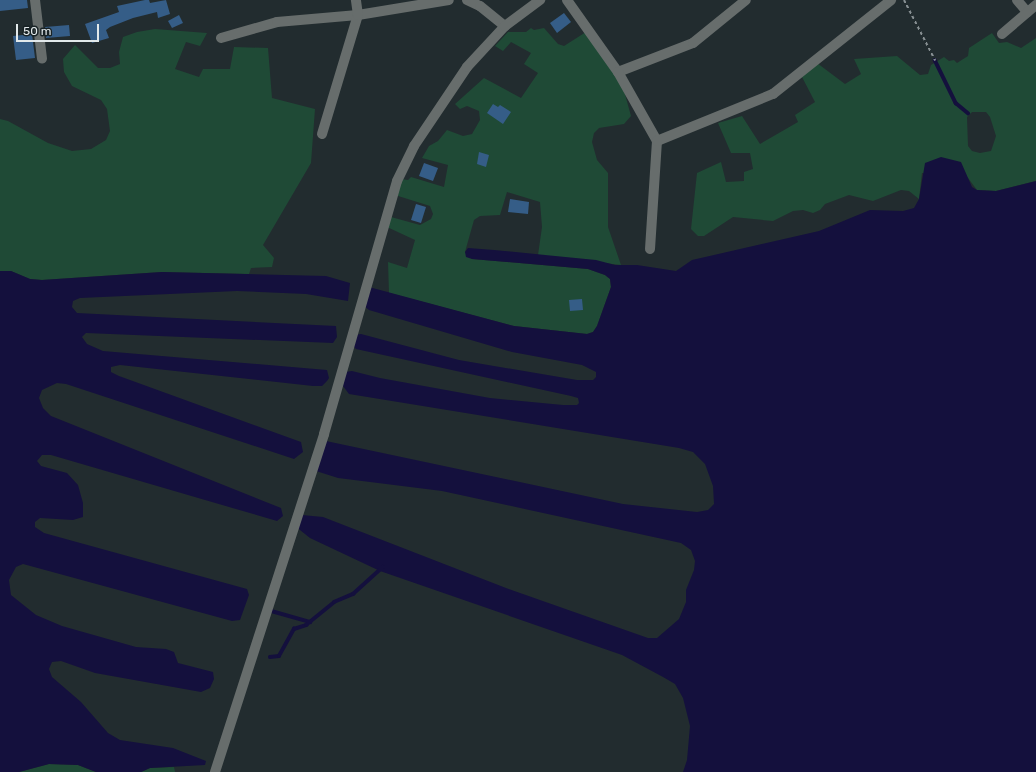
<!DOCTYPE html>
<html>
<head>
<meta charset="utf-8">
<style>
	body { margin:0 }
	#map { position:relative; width:1036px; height:772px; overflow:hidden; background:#222c2f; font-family:Rubik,sans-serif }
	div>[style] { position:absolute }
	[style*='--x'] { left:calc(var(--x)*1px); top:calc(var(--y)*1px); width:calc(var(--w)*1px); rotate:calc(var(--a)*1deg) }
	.green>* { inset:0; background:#1f4a36 }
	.water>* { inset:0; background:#14103d }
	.stream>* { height:3.5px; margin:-1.75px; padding:0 1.75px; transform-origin:1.75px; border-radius:1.75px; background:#14103d }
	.building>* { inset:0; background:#355d87 }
	.path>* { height:2px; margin-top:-1px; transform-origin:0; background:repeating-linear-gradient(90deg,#889093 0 3px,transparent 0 6px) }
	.minor>* { height:10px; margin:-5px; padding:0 5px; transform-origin:5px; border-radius:5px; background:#676d6c }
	span { translate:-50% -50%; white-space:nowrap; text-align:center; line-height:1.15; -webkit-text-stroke:3px #182225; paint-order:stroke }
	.scale { position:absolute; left:16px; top:24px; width:83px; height:18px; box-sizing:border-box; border:2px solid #e2e9eb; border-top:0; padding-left:5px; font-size:12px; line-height:14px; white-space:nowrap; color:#e2e9eb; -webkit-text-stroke:3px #182225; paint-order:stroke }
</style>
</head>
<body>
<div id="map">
	<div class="green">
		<i style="clip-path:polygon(531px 28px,534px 30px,544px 28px,558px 44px,564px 46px,586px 32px,620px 76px,631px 116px,624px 124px,599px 128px,594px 133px,592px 142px,597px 160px,608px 173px,608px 227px,621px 265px,538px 255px,542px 227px,540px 202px,507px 192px,500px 215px,480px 216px,474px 220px,465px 252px,472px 259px,588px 269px,605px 275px,610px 279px,611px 287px,597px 326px,593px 332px,587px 334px,514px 326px,389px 293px,388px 262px,407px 268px,415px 240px,387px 227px,391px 217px,420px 225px,431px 219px,433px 214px,430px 206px,395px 195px,401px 179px,408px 180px,411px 177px,444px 187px,448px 165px,422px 158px,429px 146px,438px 141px,447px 130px,463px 136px,472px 134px,480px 120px,479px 111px,467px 106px,460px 109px,455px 104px,484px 78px,521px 98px,538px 73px,524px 64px,531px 53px,511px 42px,503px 51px,495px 46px,508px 32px,526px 32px)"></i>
		<i style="clip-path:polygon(155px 29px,207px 33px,200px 46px,186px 42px,175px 69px,199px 77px,203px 69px,230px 69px,234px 47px,268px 48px,272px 98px,315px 109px,311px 163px,263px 245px,274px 258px,272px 267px,251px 268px,249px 274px,162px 272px,42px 280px,30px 279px,11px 271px,0 271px,0 119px,8px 121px,48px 143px,72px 151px,91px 149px,106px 140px,110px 131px,107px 109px,101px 100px,72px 86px,64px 72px,63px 59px,75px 45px,98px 68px,110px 68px,120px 64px,119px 52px,123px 37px,137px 32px)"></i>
		<i style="clip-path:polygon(evenodd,992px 33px,999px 43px,1007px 42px,1021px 48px,1036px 38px,1036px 181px,996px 191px,977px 190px,968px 178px,922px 173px,919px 199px,909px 191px,901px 190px,873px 201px,849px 195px,825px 204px,820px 210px,813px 213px,803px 210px,793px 211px,773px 221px,733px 217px,704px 236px,698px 236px,691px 229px,697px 173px,721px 162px,726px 182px,744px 181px,744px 172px,753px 169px,750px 153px,731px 153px,718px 123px,742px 116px,760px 144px,798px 122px,795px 115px,815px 102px,802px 77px,817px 63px,845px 84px,861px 74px,854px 59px,897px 56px,920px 75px,928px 74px,931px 65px,944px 57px,949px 61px,954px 60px,957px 63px,968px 56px,969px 48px,992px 33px,972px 112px,986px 112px,990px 117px,996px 136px,991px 151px,980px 153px,972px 151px,968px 146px,967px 117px,972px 112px)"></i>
		<i style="clip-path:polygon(49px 764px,78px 765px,96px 772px,19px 772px)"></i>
		<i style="clip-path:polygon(174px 767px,175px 772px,141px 772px,150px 768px)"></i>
	</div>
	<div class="water">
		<i style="clip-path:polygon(941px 157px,961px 162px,972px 187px,977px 190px,996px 191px,1036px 181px,1036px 772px,683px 772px,687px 760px,690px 726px,683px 698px,675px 684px,663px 677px,622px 655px,380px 571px,310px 538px,295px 526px,302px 515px,323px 517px,506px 588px,648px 638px,657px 638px,679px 619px,686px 602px,686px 590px,694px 570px,695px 561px,691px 550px,681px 543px,442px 491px,338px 478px,316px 471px,326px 441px,623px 504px,697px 512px,708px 510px,714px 504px,713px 486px,705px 464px,693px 452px,679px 448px,349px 394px,343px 386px,345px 372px,352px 371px,380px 378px,490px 398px,563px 405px,577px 405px,579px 403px,578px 398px,571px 396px,356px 349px,352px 345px,355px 335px,361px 334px,459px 360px,577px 380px,593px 380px,596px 377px,596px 372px,582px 365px,512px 352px,369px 310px,364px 306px,369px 287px,514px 326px,587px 334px,593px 332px,597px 326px,611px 287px,610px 279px,605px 275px,588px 269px,472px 259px,466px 257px,465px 252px,468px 248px,494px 250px,596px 260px,615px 265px,637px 265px,676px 271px,692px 260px,819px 231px,870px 210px,903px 211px,914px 208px,919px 199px,925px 163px)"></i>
		<i style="clip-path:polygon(0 271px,11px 271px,30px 279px,42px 280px,162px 272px,326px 276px,350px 283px,348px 301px,306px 294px,237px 291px,80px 298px,73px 301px,72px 307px,77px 313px,336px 326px,337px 337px,333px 343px,86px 333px,82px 337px,87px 344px,103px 351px,327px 370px,329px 378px,327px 381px,322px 386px,313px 386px,120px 365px,111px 367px,111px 372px,119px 376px,301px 442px,303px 452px,294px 459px,66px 384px,57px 383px,42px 390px,39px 398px,43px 408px,51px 416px,281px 508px,283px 516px,277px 521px,51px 455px,42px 455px,37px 461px,41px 466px,67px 473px,78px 485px,83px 503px,83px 517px,73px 520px,40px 518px,35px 522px,35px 527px,44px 533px,247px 589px,249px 595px,240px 620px,232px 621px,23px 564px,16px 567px,9px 580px,11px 595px,36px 615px,62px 626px,136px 647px,166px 649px,174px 652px,178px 663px,213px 672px,214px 679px,210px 688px,201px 692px,95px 673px,61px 661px,52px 662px,49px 669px,52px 677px,81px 702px,108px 733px,120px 740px,173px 748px,206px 761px,205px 765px,150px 768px,141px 772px,96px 772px,78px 765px,49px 764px,19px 772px,0 772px)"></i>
	</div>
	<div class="stream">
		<i style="--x:935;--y:60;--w:48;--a:64"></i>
		<i style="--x:956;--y:103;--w:16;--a:40"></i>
		<i style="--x:268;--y:610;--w:44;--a:15.9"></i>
		<i style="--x:270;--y:657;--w:9;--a:-6"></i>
		<i style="--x:279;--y:656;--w:31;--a:-61"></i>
		<i style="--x:294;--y:629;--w:13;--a:-18"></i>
		<i style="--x:306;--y:625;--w:36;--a:-39"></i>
		<i style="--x:334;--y:602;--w:21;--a:-23"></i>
		<i style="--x:353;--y:594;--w:40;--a:-42"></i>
	</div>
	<div class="building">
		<i style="clip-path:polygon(0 0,27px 0,28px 8px,0 11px)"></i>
		<i style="clip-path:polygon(145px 0,149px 0,150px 3px,166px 0,170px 14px,158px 18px,157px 12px,133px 18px,110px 27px,106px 30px,109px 38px,92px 43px,85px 24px,119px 12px,117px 6px)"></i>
		<i style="clip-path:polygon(564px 13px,571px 22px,557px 33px,550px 23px)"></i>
		<i style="clip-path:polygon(179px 15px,183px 23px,172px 28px,168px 21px)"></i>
		<i style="clip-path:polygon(69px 25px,70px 36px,46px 38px,45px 27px)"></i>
		<i style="clip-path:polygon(32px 34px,35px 58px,16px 60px,13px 36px)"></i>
		<i style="clip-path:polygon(493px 104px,498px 107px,500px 105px,511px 112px,503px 124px,487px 113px)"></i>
		<i style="clip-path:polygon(479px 152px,489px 155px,486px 167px,477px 164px)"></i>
		<i style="clip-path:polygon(424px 163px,438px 168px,433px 181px,419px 176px)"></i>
		<i style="clip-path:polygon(510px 199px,529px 202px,528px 214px,508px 212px)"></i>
		<i style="clip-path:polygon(416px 204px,426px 207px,421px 223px,411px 220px)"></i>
		<i style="clip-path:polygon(582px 299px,583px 310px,570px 311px,569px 300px)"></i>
	</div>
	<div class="path">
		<i style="--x:904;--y:0;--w:68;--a:62.7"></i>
	</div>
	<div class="minor">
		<i style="--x:35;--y:0;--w:59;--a:83.2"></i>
		<i style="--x:467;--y:0;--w:14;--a:25"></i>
		<i style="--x:480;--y:6;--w:32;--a:39"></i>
		<i style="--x:567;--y:0;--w:88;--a:54.7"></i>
		<i style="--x:618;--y:72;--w:80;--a:-21.1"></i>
		<i style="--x:693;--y:43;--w:68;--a:-39.1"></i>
		<i style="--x:1017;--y:0;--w:16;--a:50"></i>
		<i style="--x:1002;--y:34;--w:45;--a:-40.5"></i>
		<i style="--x:221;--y:38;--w:58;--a:-15.9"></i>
		<i style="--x:277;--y:22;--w:81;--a:-4.9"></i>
		<i style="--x:358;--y:15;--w:92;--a:-9.4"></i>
		<i style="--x:618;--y:72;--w:79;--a:60.5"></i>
		<i style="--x:322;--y:134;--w:124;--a:-73.2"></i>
		<i style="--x:358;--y:15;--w:15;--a:-98"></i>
		<i style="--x:650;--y:249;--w:108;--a:-86.3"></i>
		<i style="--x:657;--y:141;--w:125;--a:-22.1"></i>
		<i style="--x:773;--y:94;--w:151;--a:-38.5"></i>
		<i style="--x:215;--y:772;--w:355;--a:-72.1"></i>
		<i style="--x:324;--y:434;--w:263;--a:-73.9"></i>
		<i style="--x:397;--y:181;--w:39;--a:-64"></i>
		<i style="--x:414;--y:146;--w:95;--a:-56.1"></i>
		<i style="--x:467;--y:67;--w:56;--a:-47.2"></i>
		<i style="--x:505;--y:26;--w:44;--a:-36.6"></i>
	</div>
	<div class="scale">50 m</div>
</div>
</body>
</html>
